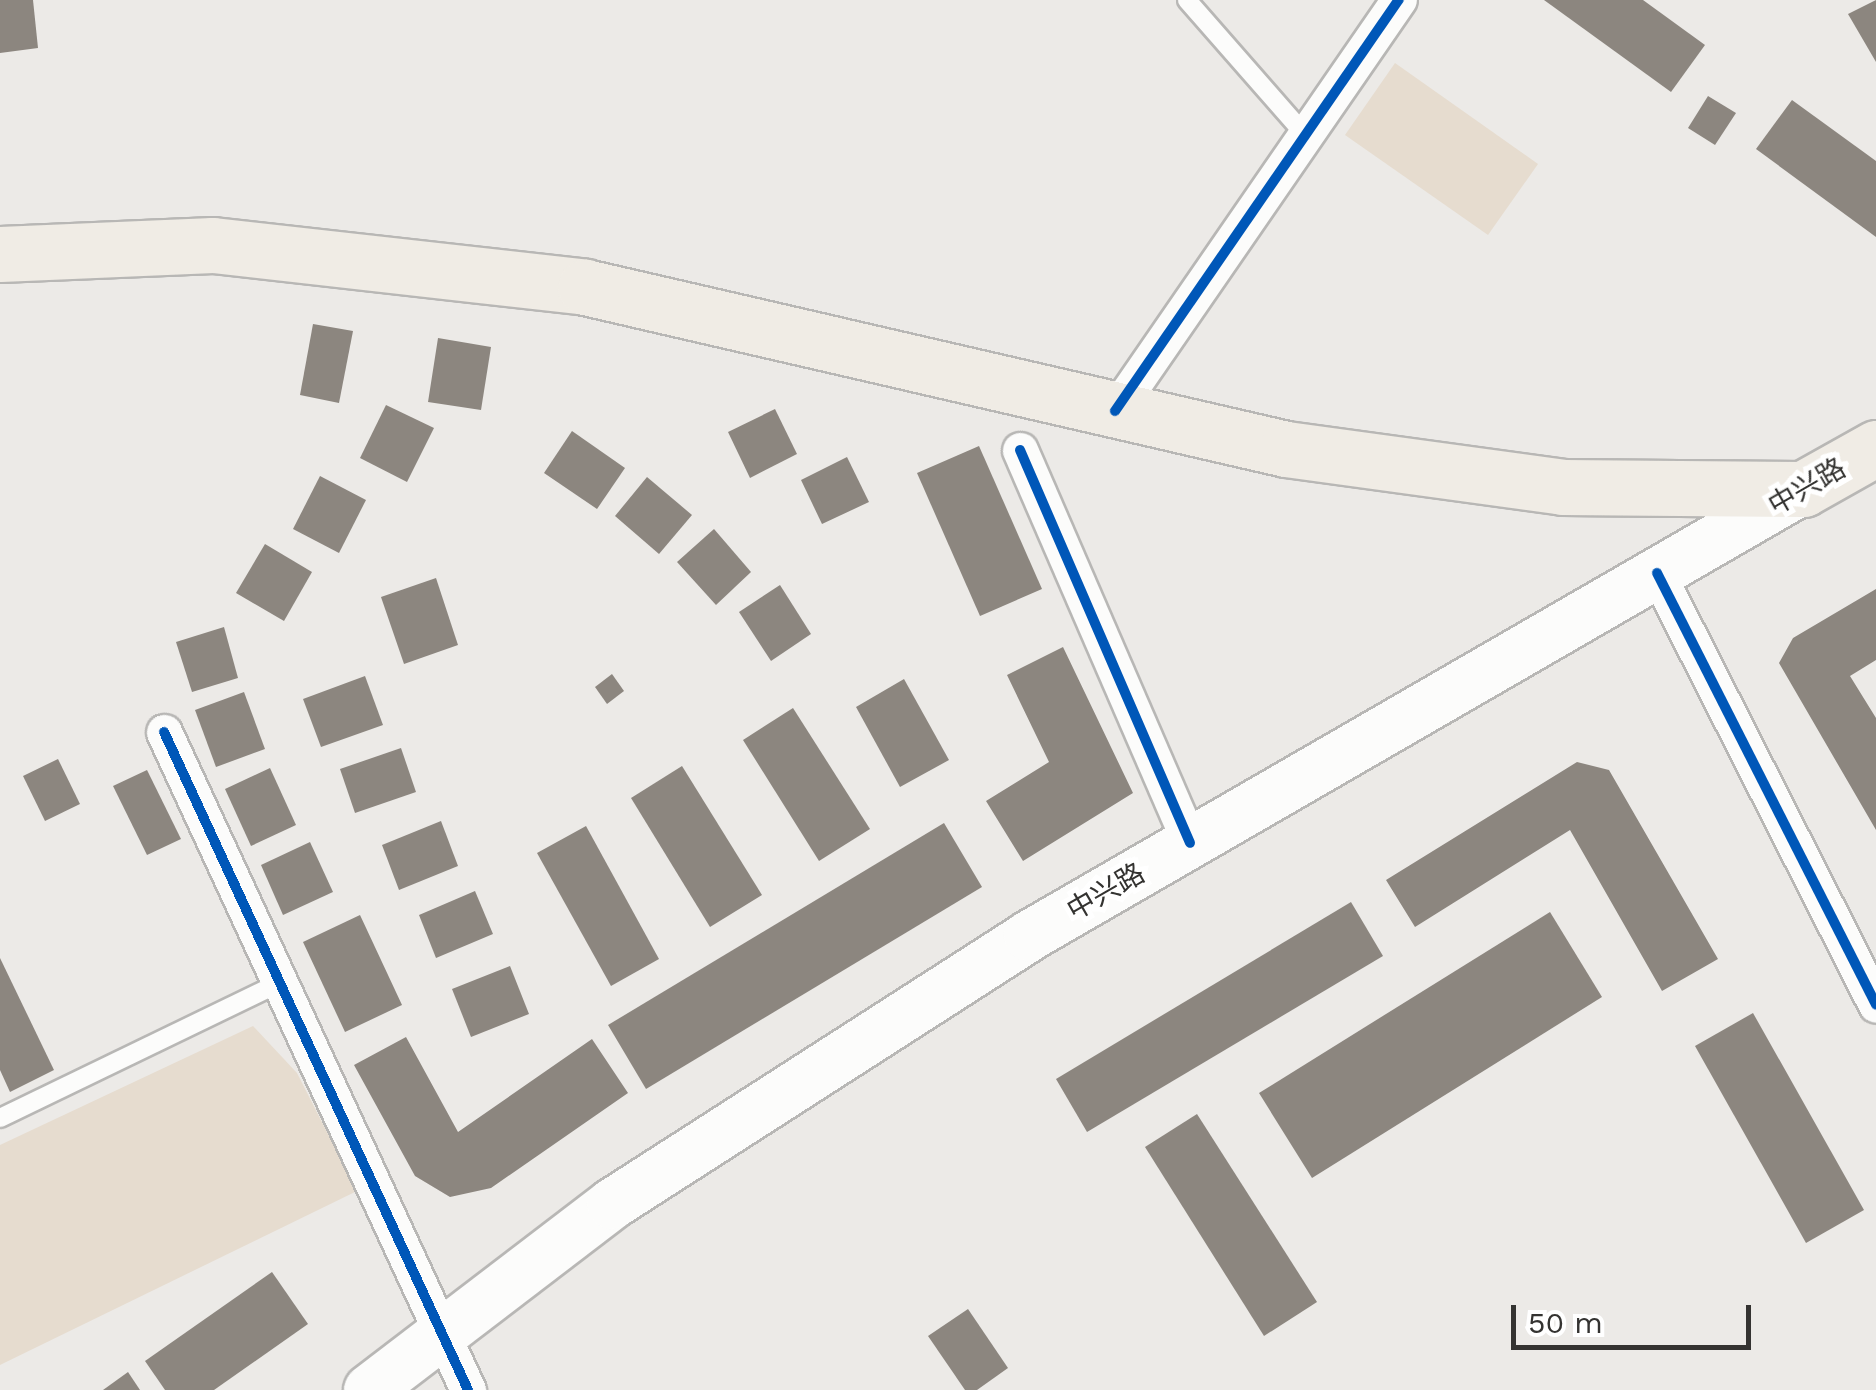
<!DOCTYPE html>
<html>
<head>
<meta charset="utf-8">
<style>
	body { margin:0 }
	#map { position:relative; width:1876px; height:1390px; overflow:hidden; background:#eceae7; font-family:"Work Sans","Noto Sans SC",sans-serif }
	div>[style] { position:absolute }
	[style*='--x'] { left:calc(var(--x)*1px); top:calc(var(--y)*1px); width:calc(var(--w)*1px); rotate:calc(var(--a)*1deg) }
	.green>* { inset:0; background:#e6dccf }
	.building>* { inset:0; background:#8c867f }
	.roads { filter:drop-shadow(2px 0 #b8b7b5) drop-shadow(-2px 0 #b8b7b5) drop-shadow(0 2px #b8b7b5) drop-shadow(0 -2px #b8b7b5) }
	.service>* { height:18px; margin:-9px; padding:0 9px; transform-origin:9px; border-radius:9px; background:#fcfcfb }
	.minor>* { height:35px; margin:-17.5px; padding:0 17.5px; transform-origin:17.5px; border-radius:17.5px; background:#fcfcfb }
	.secondary>* { height:50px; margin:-25px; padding:0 25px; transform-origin:25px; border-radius:25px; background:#fcfcfb }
	.primary>* { height:55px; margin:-27.5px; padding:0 27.5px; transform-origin:27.5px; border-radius:27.5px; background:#f0ece5 }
	.cycleway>* { height:10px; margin:-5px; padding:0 5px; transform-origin:5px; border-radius:5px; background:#0057b8 }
	span { translate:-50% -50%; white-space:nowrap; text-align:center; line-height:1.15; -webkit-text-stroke:10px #fff; paint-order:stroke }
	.street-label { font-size:28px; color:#343331 }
	.scale { position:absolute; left:1511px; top:1305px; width:240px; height:45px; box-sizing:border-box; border:5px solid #343331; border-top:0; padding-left:12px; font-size:30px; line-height:35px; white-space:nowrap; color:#343331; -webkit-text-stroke:8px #fff; paint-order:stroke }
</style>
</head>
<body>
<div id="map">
	<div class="green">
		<i style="clip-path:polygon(1395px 63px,1538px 164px,1488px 235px,1345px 135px)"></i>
		<i style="clip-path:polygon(253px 1026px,297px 1073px,357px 1191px,0 1365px,0 1145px)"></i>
	</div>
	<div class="building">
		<i style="clip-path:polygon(0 0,33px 0,38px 48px,0 53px)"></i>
		<i style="clip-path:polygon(1544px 0,1643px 0,1705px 45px,1671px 92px)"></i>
		<i style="clip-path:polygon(1876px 0,1876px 62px,1848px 14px)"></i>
		<i style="clip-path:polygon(1708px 96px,1736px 113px,1715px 145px,1688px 128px)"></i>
		<i style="clip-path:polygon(1792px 100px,1876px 161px,1876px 237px,1756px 149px)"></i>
		<i style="clip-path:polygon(313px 324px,353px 331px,339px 403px,300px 395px)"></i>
		<i style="clip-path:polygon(438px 338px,491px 347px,481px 410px,428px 402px)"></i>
		<i style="clip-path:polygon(386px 405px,434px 428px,407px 482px,360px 458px)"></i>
		<i style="clip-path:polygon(775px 409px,797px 454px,750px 478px,728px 432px)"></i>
		<i style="clip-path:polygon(572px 431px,625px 468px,597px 509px,544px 473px)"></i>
		<i style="clip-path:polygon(979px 446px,1042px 589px,980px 616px,917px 473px)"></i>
		<i style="clip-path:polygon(847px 457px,869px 502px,822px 524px,801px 480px)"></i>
		<i style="clip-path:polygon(320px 476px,366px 500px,339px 553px,293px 529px)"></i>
		<i style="clip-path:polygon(647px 477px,692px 515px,659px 554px,615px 516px)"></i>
		<i style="clip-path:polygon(714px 529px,751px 572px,716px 605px,677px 562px)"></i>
		<i style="clip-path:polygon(265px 544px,312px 572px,284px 621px,236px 593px)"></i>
		<i style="clip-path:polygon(436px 578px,458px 645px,404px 664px,381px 597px)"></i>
		<i style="clip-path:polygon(780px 585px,811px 634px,771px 661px,739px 612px)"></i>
		<i style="clip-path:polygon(1876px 589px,1876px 660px,1850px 676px,1876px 718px,1876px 830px,1779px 663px,1793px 638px)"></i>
		<i style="clip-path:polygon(224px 627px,238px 678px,192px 692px,176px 642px)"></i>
		<i style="clip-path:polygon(1063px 647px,1133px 793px,1023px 861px,986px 801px,1049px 762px,1007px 675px)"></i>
		<i style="clip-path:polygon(612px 674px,624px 691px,607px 704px,595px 687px)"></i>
		<i style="clip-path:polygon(365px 676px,383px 725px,321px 747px,303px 699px)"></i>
		<i style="clip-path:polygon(904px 679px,949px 760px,900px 787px,856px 707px)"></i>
		<i style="clip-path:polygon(244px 692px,265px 749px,216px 767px,195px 710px)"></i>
		<i style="clip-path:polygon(793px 708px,870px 829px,819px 861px,743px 740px)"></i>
		<i style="clip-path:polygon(401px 748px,416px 792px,355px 813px,340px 769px)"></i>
		<i style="clip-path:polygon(58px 759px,80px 804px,45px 821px,23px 776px)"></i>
		<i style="clip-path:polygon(1577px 762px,1609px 770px,1718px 959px,1662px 991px,1570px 830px,1415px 927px,1386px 880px)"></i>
		<i style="clip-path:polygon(682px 766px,762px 895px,710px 927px,631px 798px)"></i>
		<i style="clip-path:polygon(270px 768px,296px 825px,251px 846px,225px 789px)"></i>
		<i style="clip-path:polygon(147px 770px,181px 839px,147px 855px,113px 786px)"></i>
		<i style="clip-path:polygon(441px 821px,458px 866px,399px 890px,382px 845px)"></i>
		<i style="clip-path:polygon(944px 823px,982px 887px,646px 1089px,608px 1025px)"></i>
		<i style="clip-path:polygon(586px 826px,659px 959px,611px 986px,537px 853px)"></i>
		<i style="clip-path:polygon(310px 842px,333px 892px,283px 915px,261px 865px)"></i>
		<i style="clip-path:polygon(475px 891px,493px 934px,436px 958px,419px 915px)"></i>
		<i style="clip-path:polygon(1351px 902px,1383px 956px,1087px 1132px,1056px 1079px)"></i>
		<i style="clip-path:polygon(1550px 912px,1602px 997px,1312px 1178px,1259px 1093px)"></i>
		<i style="clip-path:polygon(360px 915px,402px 1005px,345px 1032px,303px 942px)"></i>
		<i style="clip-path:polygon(0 958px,54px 1070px,10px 1092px,0 1070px)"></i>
		<i style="clip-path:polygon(510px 966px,529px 1014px,471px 1037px,452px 989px)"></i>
		<i style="clip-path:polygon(1753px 1013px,1864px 1210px,1806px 1243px,1695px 1046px)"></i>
		<i style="clip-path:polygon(406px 1037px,458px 1132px,592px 1039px,628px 1093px,491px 1188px,450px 1197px,415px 1176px,354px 1065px)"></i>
		<i style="clip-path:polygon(1197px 1114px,1317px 1302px,1264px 1336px,1145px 1147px)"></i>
		<i style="clip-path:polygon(272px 1272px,308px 1324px,214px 1390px,165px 1390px,145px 1361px)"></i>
		<i style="clip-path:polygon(968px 1309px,1008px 1368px,977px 1390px,965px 1390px,928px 1336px)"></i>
		<i style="clip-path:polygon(128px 1372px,140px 1390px,103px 1390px)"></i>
	</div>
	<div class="roads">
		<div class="service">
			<i style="--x:1187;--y:0;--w:179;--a:48.8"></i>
			<i style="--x:0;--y:1118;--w:310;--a:-25.8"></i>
		</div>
		<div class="minor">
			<i style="--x:1115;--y:411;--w:500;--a:-55.4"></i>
			<i style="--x:1020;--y:450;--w:428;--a:66.6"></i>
			<i style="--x:1657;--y:573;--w:484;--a:63.1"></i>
			<i style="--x:164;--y:732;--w:725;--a:65.2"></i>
		</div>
		<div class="secondary">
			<i style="--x:369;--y:1390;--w:306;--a:-37.4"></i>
			<i style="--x:612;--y:1204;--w:496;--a:-32.7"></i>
			<i style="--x:1029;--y:936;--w:894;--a:-30.01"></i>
		</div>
		<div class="primary">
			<i style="--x:0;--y:254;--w:213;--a:-2.4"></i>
			<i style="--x:213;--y:245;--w:374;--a:6.4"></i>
			<i style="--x:585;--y:287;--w:719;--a:13.01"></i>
			<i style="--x:1286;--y:449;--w:279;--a:7.8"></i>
			<i style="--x:1562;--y:487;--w:241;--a:0.5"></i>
			<i style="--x:1803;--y:489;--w:84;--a:-29.3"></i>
		</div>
	</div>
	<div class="cycleway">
		<i style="--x:1115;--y:411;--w:500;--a:-55.4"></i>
		<i style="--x:1020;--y:450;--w:428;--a:66.6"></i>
		<i style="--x:1657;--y:573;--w:484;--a:63.1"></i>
		<i style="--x:164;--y:732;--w:725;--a:65.2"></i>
	</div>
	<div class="street-label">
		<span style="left:1807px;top:487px;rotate:-30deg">中兴路</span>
		<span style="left:1106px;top:892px;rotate:-30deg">中兴路</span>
	</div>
	<div class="scale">50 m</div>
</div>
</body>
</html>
